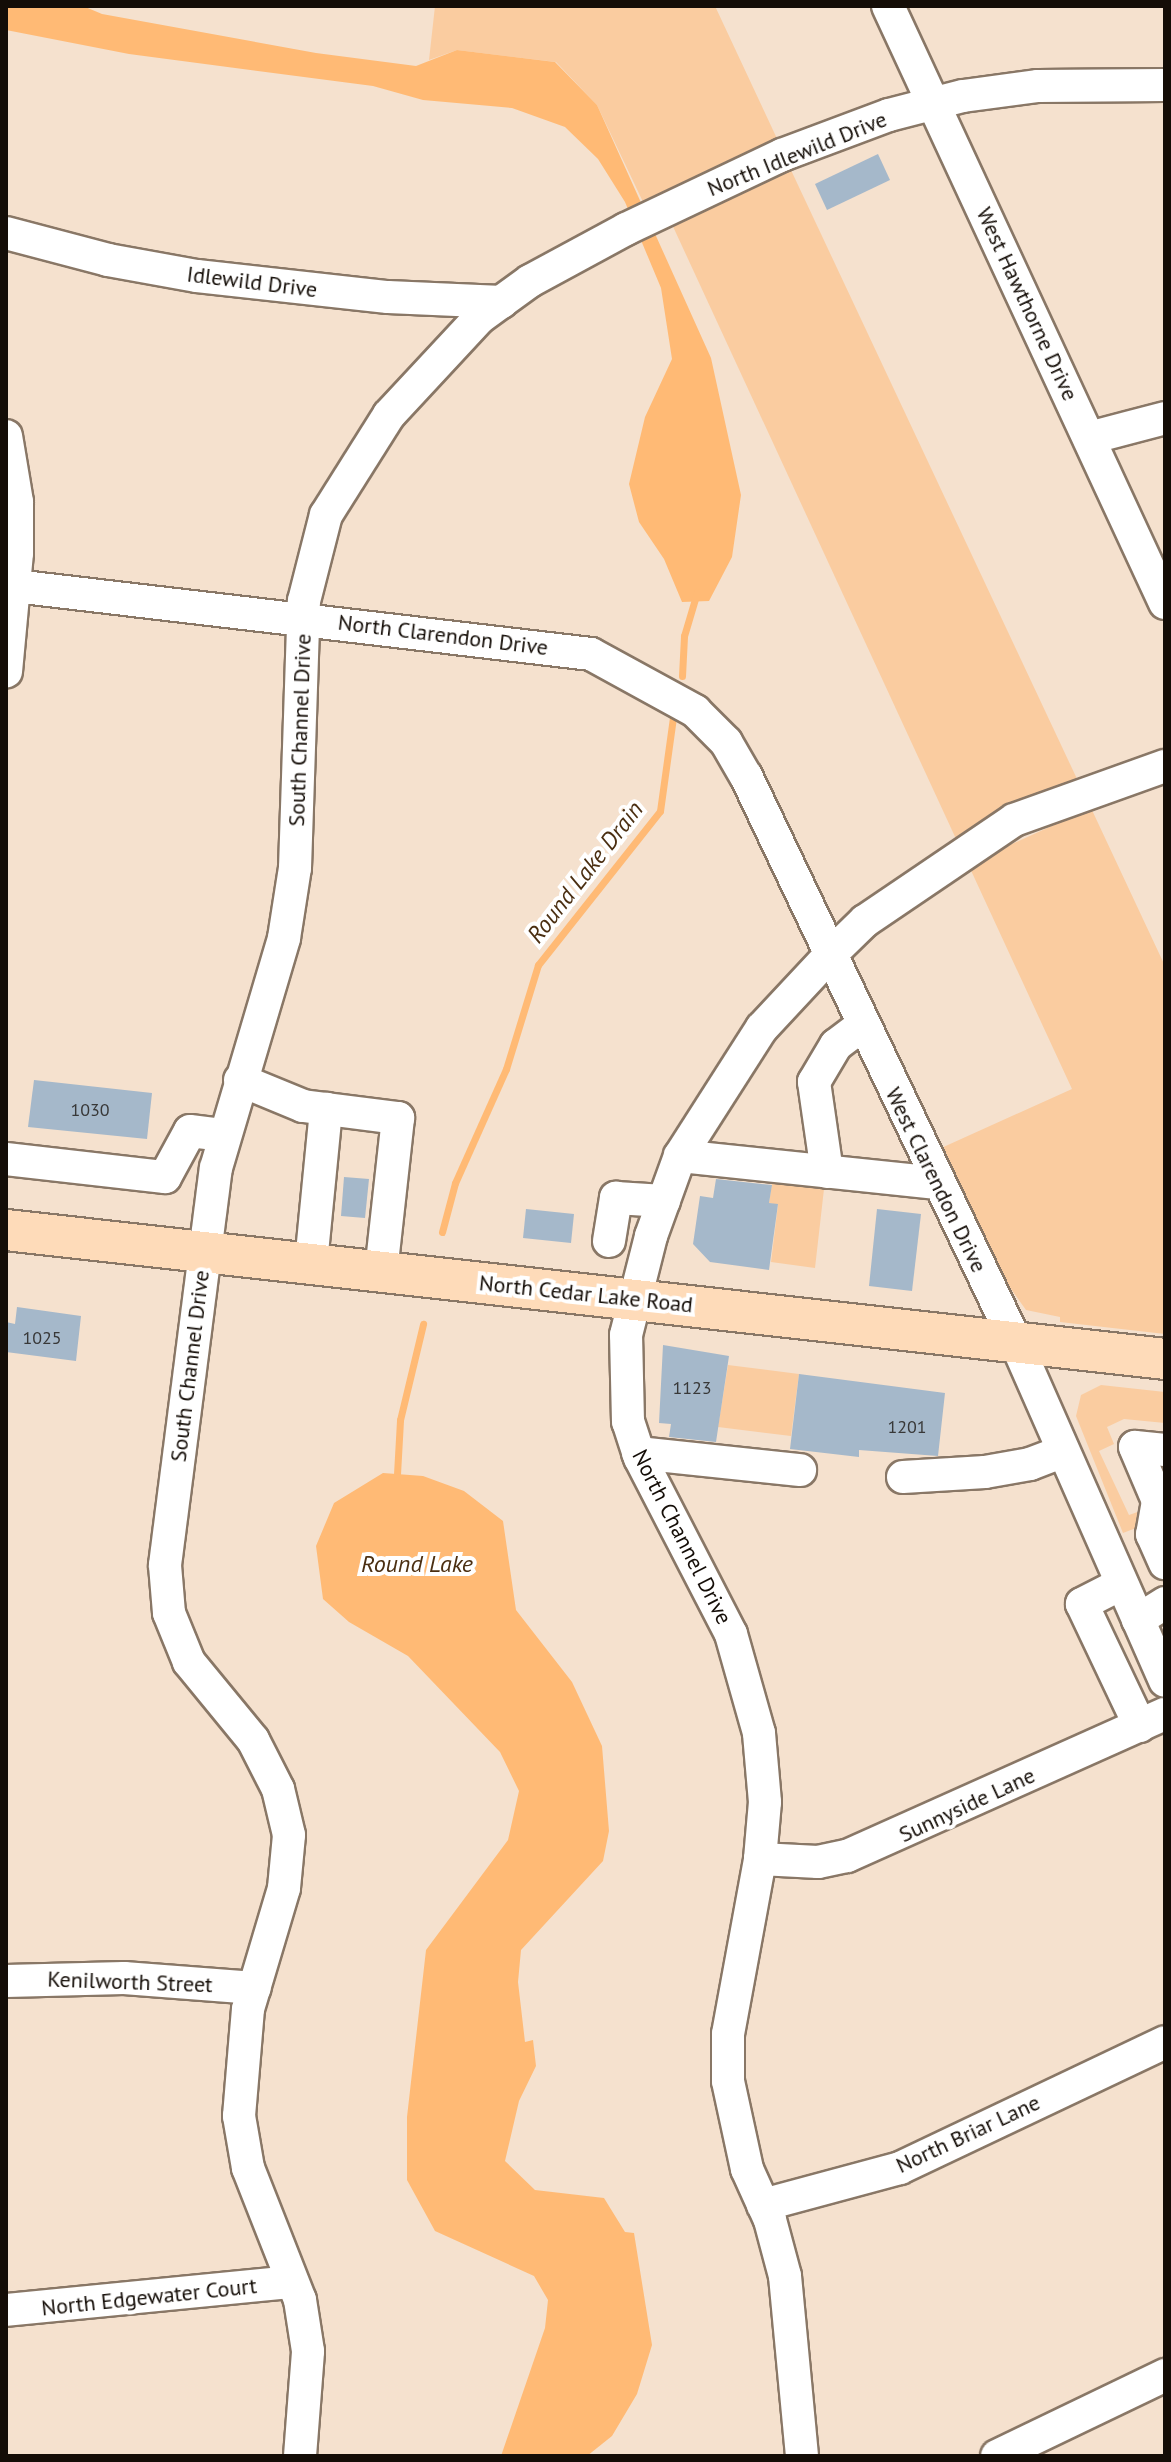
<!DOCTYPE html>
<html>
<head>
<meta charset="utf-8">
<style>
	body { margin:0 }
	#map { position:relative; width:1171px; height:2462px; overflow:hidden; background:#f5e1ce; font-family:"PT Sans",sans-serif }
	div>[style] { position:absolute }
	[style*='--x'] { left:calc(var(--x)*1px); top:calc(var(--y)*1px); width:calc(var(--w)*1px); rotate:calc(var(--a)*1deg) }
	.green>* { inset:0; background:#facca0 }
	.water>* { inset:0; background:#ffba75 }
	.stream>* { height:7px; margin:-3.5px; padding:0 3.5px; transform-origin:3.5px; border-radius:3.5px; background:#ffba75 }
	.building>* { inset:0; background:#a5b8ca }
	.roads { filter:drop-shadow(2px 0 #897766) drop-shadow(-2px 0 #897766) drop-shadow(0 2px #897766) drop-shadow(0 -2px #897766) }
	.minor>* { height:32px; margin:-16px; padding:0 16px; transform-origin:16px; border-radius:16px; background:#fff }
	.major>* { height:40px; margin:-20px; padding:0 20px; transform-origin:20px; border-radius:20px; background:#fedbb9 }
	span { translate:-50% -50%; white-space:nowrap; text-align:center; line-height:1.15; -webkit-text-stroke:8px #fff; paint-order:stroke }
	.number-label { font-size:18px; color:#383838 }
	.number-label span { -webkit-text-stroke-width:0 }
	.street-label { font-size:22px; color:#140d07 }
	.water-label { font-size:24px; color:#4b2f12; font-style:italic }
	.frame { position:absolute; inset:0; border:8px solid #140d07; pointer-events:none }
</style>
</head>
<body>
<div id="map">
	<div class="green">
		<i style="clip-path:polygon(435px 6px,715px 6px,780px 145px,644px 204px,597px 105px,556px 62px,457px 50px,429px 60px)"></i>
		<i style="clip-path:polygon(790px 168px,1078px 781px,957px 841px,670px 220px)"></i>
		<i style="clip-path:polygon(1091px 808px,1165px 966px,1165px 1334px,1060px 1322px,1060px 1317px,1026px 1310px,994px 1265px,939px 1149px,1072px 1089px,968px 864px)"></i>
		<i style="clip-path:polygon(772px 1183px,824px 1189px,815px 1268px,771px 1262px,778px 1205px,769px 1203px)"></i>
		<i style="clip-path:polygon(728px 1365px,799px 1374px,791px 1436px,718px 1427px)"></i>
		<i style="clip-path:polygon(1101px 1385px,1165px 1392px,1165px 1423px,1124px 1419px,1107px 1427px,1114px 1444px,1099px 1451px,1129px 1515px,1146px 1509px,1136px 1528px,1123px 1533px,1076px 1416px,1081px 1395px)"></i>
	</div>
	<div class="water">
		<i style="clip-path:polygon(6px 6px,83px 6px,102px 14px,316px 53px,416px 66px,457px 50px,555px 62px,597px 105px,711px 358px,741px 495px,732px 557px,709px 601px,682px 602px,664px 559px,639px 522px,629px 484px,645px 417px,672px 359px,661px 288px,625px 202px,598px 159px,565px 127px,512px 108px,423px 100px,373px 86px,129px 54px,6px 30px)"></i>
		<i style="clip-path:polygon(383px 1473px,423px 1476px,464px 1491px,503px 1521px,516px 1610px,572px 1682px,602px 1746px,609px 1831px,603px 1861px,521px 1950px,518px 1982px,525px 2042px,533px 2040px,536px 2066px,519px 2101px,505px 2161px,535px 2190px,604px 2198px,625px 2232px,634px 2233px,652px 2345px,637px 2394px,612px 2436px,587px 2456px,501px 2456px,545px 2328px,548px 2300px,534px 2276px,435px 2231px,407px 2180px,407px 2117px,426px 1950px,508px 1840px,519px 1791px,500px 1752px,408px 1656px,349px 1622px,323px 1599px,316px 1546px,334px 1503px)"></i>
	</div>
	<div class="stream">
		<i style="--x:682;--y:676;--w:40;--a:-87.1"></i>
		<i style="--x:684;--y:636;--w:46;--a:-73.5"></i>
		<i style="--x:442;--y:1232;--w:51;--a:-75.1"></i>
		<i style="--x:455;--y:1183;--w:125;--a:-65.9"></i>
		<i style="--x:506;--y:1069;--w:109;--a:-72.9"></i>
		<i style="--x:538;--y:965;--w:196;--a:-51.6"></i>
		<i style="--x:660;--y:811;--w:102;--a:-82.1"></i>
		<i style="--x:397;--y:1474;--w:54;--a:-86.8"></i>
		<i style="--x:400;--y:1420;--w:99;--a:-76.5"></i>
	</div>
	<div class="building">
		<i style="clip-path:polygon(878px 154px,890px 180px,827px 210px,815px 184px)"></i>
		<i style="clip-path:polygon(34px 1080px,152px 1093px,147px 1139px,28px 1127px)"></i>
		<i style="clip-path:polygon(344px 1177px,369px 1179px,365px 1218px,341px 1216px)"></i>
		<i style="clip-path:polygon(716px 1179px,772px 1185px,769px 1203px,778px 1204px,769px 1270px,710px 1262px,693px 1244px,700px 1196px,713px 1198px)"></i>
		<i style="clip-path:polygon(526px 1209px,574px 1214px,571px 1243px,523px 1238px)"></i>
		<i style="clip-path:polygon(877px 1209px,921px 1214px,912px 1291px,869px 1286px)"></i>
		<i style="clip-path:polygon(17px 1307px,81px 1316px,76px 1361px,6px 1352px,6px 1322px,15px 1324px)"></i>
		<i style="clip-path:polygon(663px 1345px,729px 1356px,716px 1442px,669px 1437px,671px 1424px,659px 1423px)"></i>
		<i style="clip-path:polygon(799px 1374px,945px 1393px,938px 1456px,859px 1450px,859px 1457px,790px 1449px)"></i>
	</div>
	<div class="roads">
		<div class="minor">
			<i style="--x:888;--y:6;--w:658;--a:65.11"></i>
			<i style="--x:6;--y:233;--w:106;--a:14.8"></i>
			<i style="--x:108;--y:260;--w:90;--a:10.2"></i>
			<i style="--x:197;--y:276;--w:192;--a:6.3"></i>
			<i style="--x:388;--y:297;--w:114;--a:2.5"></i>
			<i style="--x:6;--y:436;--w:67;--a:80.5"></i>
			<i style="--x:17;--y:502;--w:51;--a:90"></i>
			<i style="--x:17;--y:553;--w:119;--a:95.3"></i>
			<i style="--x:1089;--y:438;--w:79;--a:-14.7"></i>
			<i style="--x:6;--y:585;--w:589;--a:6.73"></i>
			<i style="--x:591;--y:654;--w:119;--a:28.7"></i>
			<i style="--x:695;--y:711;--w:44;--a:45"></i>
			<i style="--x:726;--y:742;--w:39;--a:60"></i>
			<i style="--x:746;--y:776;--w:630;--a:64.53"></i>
			<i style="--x:1017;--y:1345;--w:367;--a:66.2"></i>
			<i style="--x:240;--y:1080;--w:68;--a:22.4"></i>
			<i style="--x:303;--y:1106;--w:96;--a:7.2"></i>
			<i style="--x:398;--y:1118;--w:154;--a:96.3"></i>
			<i style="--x:680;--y:1156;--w:257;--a:6"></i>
			<i style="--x:6;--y:1159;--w:160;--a:6.5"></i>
			<i style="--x:165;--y:1177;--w:52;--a:-61.5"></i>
			<i style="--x:190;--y:1131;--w:34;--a:7"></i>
			<i style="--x:827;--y:1172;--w:91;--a:-98.2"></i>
			<i style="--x:814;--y:1082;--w:43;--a:-59.3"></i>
			<i style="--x:836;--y:1045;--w:34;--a:-37"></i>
			<i style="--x:609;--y:1241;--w:44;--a:-80.8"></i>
			<i style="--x:616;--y:1198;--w:48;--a:3.6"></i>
			<i style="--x:311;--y:1263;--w:155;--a:-84.4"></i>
			<i style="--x:1165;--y:1450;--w:30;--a:-174"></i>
			<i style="--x:1135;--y:1447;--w:59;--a:66.9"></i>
			<i style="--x:1158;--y:1501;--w:34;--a:100"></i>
			<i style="--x:1152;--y:1534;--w:32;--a:66"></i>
			<i style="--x:638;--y:1453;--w:163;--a:6"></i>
			<i style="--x:903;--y:1477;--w:82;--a:-3.5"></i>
			<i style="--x:985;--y:1472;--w:46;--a:-10.1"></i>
			<i style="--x:1030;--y:1464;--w:34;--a:-21"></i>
			<i style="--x:1121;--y:1584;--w:44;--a:152.9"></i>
			<i style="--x:1082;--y:1604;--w:135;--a:64.6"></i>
			<i style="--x:1138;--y:1620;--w:32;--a:-32"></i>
			<i style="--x:760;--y:1859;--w:58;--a:3"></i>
			<i style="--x:818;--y:1862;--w:30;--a:-12"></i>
			<i style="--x:847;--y:1856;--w:348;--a:-24.1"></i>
			<i style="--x:6;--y:1981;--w:118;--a:-1.5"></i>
			<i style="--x:124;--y:1978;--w:131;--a:4.4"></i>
			<i style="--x:763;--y:2205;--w:142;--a:-15.1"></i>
			<i style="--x:900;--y:2168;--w:293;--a:-25.4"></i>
			<i style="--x:6;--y:2310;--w:287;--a:-5.6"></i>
			<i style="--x:300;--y:2456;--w:105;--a:-85.6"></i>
			<i style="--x:308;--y:2351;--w:52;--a:-98.9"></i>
			<i style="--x:300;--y:2300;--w:142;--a:-111.5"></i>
			<i style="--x:248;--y:2168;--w:53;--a:-99.8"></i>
			<i style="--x:239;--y:2116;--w:107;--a:-85.2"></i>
			<i style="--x:248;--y:2009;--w:126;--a:-73.4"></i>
			<i style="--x:284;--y:1888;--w:53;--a:-84.6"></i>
			<i style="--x:289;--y:1835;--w:47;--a:-103.4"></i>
			<i style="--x:278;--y:1789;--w:55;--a:-117"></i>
			<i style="--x:253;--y:1740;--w:101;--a:-129.4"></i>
			<i style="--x:189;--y:1662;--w:53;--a:-112.2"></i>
			<i style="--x:169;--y:1613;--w:48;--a:-94.8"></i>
			<i style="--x:165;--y:1565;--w:400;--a:-82.7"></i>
			<i style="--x:216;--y:1168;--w:240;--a:-73.5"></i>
			<i style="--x:284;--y:938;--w:71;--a:-81.1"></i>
			<i style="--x:295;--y:868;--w:267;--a:-88.1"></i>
			<i style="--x:304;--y:601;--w:89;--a:-75.7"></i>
			<i style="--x:326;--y:515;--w:118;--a:-57.8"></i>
			<i style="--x:389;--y:415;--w:132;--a:-47.1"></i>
			<i style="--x:479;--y:318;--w:63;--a:-36"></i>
			<i style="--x:530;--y:281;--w:109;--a:-28.4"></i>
			<i style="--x:626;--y:229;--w:173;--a:-25.4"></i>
			<i style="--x:782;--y:155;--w:114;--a:-20.5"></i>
			<i style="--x:889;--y:115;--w:76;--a:-14.4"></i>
			<i style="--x:963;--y:96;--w:76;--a:-7.6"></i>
			<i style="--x:1038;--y:86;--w:127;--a:-0.5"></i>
			<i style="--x:802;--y:2456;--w:181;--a:-95.4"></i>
			<i style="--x:785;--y:2276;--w:58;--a:-105"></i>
			<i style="--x:770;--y:2220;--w:56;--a:-114.3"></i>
			<i style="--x:747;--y:2169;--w:90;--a:-102.2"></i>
			<i style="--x:728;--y:2081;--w:47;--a:-90"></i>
			<i style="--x:728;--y:2034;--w:178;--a:-79.6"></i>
			<i style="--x:760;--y:1859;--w:57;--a:-85"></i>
			<i style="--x:765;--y:1802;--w:69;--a:-95"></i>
			<i style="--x:759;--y:1733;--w:103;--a:-105.8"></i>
			<i style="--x:731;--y:1634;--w:198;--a:-117.3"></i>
			<i style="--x:640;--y:1458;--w:38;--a:-108"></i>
			<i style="--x:628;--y:1422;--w:87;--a:-91.3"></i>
			<i style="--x:626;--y:1335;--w:102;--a:-75.8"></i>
			<i style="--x:651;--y:1236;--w:85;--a:-70.1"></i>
			<i style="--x:680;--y:1156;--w:152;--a:-57.4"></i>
			<i style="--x:762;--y:1028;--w:100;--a:-47"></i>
			<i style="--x:830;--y:955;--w:49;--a:-44.2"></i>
			<i style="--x:865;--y:921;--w:180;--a:-34.1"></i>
			<i style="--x:1014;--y:820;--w:160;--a:-19.7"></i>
			<i style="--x:997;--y:2456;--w:187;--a:-25.7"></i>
		</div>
		<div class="major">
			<i style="--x:6;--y:1230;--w:1166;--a:6.35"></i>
		</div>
	</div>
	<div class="number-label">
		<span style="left:90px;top:1110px">1030</span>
		<span style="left:42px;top:1338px">1025</span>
		<span style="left:692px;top:1388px">1123</span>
		<span style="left:907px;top:1427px">1201</span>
	</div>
	<div class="street-label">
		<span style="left:797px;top:154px;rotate:-22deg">North Idlewild Drive</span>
		<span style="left:252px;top:282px;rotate:7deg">Idlewild Drive</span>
		<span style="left:1027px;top:304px;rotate:65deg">West Hawthorne Drive</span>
		<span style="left:443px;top:635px;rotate:7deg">North Clarendon Drive</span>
		<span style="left:300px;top:730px;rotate:-88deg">South Channel Drive</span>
		<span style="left:936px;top:1180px;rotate:64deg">West Clarendon Drive</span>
		<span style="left:586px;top:1294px;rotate:6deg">North Cedar Lake Road</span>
		<span style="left:190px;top:1366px;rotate:-83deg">South Channel Drive</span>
		<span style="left:682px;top:1537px;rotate:63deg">North Channel Drive</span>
		<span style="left:967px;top:1805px;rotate:-25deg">Sunnyside Lane</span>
		<span style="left:130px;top:1982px;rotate:2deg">Kenilworth Street</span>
		<span style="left:968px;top:2134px;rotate:-25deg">North Briar Lane</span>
		<span style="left:149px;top:2297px;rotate:-6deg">North Edgewater Court</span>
	</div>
	<div class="water-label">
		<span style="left:585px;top:872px;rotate:-52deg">Round Lake Drain</span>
		<span style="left:417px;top:1564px">Round Lake</span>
	</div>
	<div class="frame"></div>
</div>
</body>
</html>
